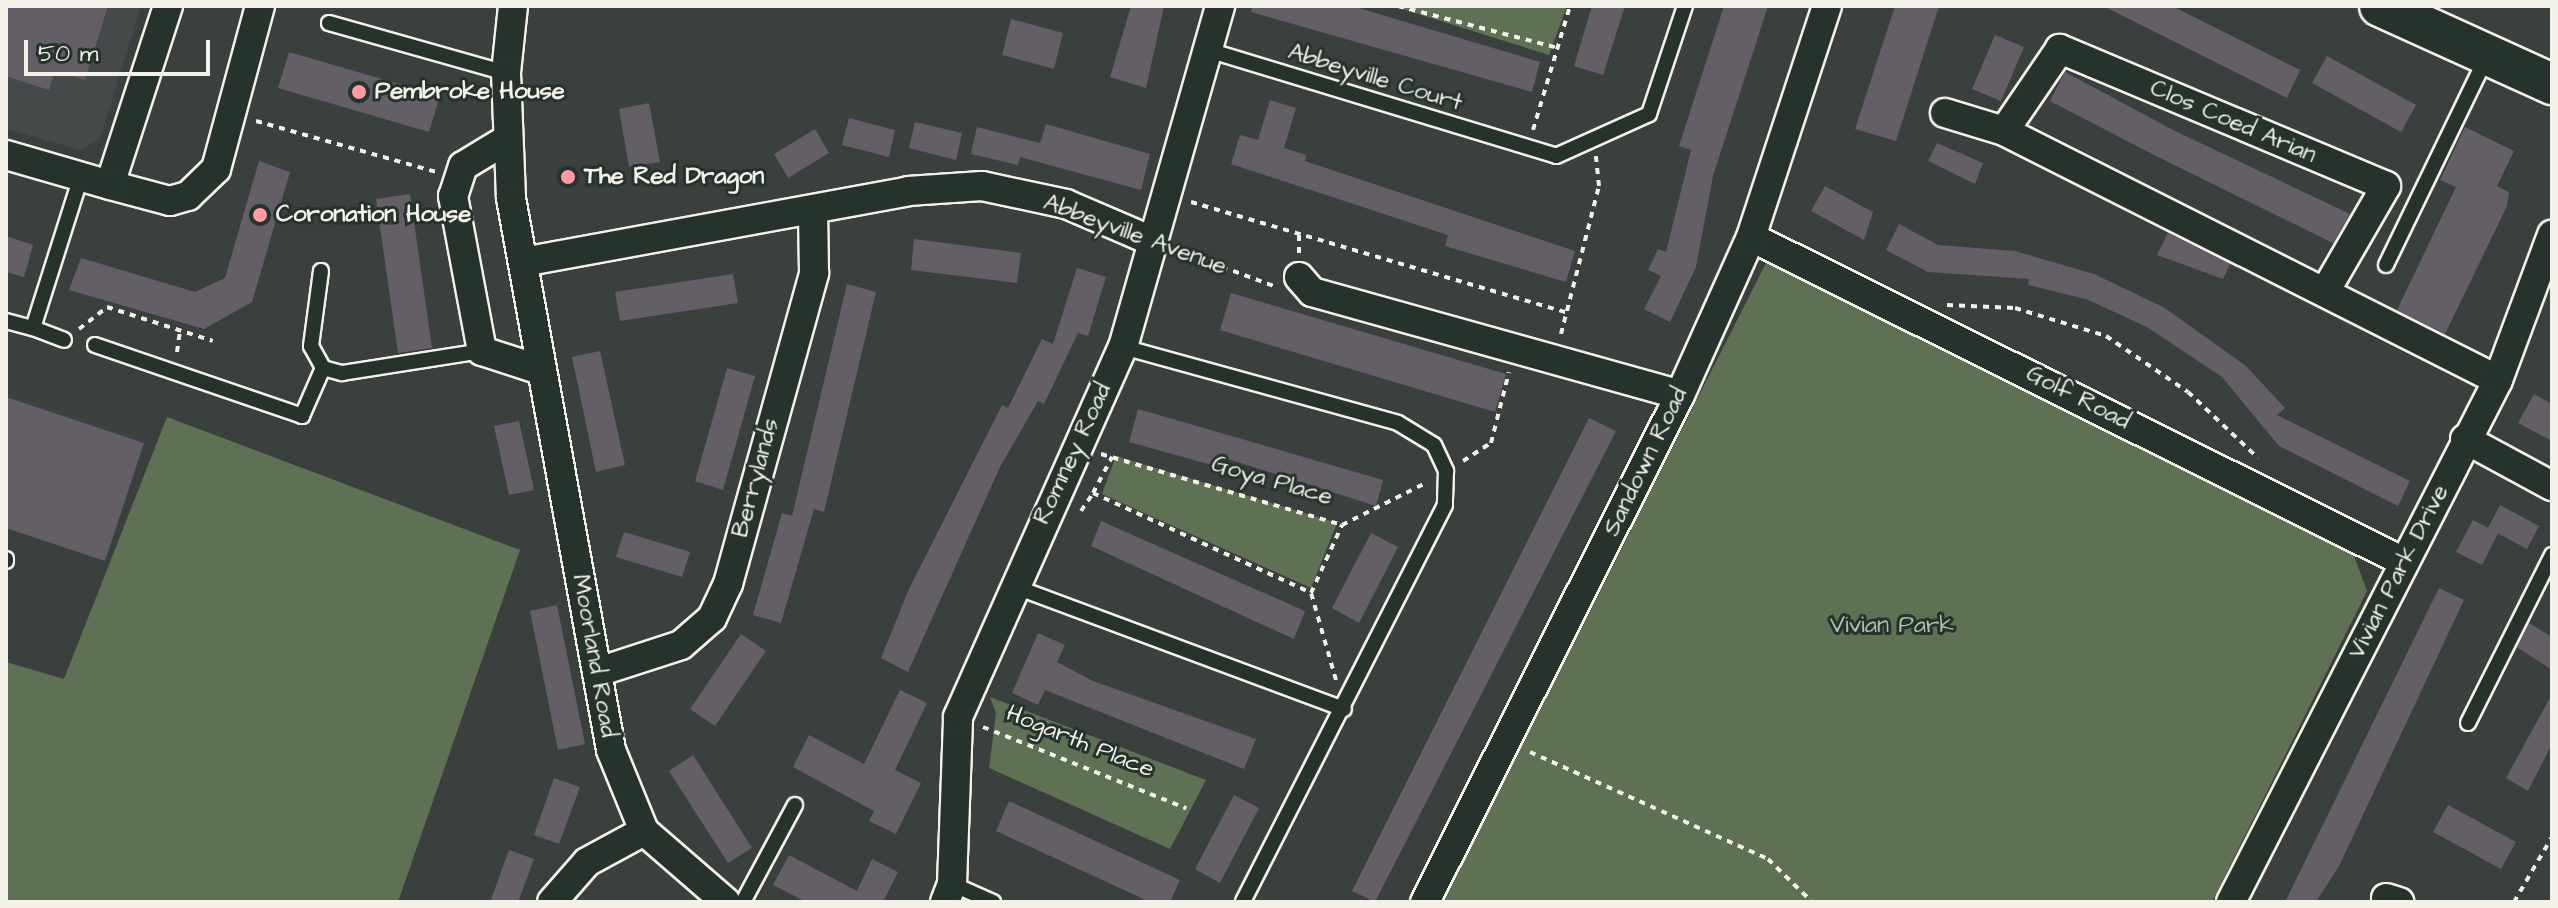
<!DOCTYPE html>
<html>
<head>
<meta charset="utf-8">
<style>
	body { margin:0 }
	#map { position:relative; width:2558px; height:908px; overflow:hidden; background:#39403e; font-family:"Architects Daughter",sans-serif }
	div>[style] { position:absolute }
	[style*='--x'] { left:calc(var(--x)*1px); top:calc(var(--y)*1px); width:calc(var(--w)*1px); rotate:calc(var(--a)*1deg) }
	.built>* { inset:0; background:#46494a }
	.green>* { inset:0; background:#5e7154 }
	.building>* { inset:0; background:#645e67 }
	.path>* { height:4px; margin-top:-2px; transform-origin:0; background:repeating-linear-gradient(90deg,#f4f1e8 0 6px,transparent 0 12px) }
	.roads { filter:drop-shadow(2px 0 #f4f1e8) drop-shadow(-2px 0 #f4f1e8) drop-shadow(0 2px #f4f1e8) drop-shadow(0 -2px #f4f1e8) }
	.lane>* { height:14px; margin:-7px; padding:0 7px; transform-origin:7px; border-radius:7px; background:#26332d }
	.street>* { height:28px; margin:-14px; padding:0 14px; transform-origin:14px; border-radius:14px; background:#26332d }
	.secondary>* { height:40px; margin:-20px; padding:0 20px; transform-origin:20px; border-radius:20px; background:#26332d }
	.dots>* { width:22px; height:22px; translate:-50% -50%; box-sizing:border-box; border:4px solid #26332d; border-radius:50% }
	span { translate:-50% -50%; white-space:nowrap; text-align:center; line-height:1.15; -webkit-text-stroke:6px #26332d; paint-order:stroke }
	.street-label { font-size:24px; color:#f4f1e8 }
	.poi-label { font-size:24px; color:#f4f1e8; font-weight:700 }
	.left { translate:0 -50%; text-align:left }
	.park-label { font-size:24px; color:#b8bead }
	.frame { position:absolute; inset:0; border:8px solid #f4f1e8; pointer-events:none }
	.scale { position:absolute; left:24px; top:40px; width:186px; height:36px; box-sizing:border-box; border:4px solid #f4f1e8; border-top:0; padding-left:10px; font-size:24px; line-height:28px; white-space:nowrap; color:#f4f1e8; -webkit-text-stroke:6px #26332d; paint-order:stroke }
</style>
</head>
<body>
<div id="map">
	<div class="built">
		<i style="clip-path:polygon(6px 6px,141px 6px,100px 139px,80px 150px,6px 129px)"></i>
	</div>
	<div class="green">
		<i style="clip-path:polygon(1393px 6px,1567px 6px,1549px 55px)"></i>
		<i style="clip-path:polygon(1771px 253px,2353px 553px,2367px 591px,2212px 902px,1443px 902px)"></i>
		<i style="clip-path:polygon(167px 417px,520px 550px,398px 902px,6px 902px,6px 662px,64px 679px)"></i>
		<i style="clip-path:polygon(1116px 456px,1337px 523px,1311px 588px,1102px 494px)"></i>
		<i style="clip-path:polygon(990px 697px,1206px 780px,1170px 849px,989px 768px,996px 713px)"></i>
	</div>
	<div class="building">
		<i style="clip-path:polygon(6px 6px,108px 6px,85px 80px,55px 71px,49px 90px,6px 76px)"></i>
		<i style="clip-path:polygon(1131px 6px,1164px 6px,1146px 88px,1110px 77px)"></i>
		<i style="clip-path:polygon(1252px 6px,1352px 6px,1540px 62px,1532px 92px,1251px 12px)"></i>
		<i style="clip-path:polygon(1592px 6px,1625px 6px,1603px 75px,1574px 66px)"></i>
		<i style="clip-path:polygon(1724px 6px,1768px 6px,1713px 176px,1696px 267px,1670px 322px,1644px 309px,1661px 276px,1648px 270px,1658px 249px,1666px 252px,1691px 150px,1679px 146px)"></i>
		<i style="clip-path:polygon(1895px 6px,1939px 6px,1896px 141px,1855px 129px)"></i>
		<i style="clip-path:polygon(2103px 6px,2172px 6px,2300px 70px,2287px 98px)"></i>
		<i style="clip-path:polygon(1011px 19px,1063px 33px,1054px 69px,1002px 55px)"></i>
		<i style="clip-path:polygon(1995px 35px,2024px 47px,2001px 101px,1972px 89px)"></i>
		<i style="clip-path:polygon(289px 52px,440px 96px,429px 132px,278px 88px)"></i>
		<i style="clip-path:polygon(2327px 56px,2416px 105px,2401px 132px,2312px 83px)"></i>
		<i style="clip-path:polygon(2065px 72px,2175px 131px,2350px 214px,2333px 243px,2154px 155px,2050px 101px)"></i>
		<i style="clip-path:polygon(1270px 100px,1296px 108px,1284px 148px,1306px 155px,1305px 161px,1575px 251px,1566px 282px,1445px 246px,1448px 235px,1231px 164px,1240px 135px,1258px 140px)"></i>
		<i style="clip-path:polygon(649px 103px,660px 162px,629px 167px,619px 109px)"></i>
		<i style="clip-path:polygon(849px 118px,895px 130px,889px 157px,842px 145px)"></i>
		<i style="clip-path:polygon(915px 122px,962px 133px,956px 160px,909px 148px)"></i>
		<i style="clip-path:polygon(1046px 124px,1150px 154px,1141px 190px,1020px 157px,1018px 165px,971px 154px,977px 127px,1040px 143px)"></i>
		<i style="clip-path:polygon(2465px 127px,2514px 151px,2497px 186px,2509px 192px,2507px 206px,2445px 334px,2397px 310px,2456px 187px,2440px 180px)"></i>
		<i style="clip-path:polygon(815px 129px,829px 153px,788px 178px,774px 154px)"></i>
		<i style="clip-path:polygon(1937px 143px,1983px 163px,1975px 184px,1928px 161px)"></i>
		<i style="clip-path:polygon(259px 161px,290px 172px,252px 302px,204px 329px,69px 290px,81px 258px,195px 292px,225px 278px)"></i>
		<i style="clip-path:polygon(1825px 186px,1873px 212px,1864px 240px,1811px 211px)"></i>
		<i style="clip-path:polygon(410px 194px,432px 348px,398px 353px,376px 199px)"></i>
		<i style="clip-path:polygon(1899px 224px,1938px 245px,2015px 251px,2094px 274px,2165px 308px,2246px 366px,2285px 408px,2277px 415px,2410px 481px,2398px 506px,2279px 446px,2222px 377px,2147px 327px,2086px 299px,2028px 285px,2029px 279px,1928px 272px,1886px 250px)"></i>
		<i style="clip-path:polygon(2168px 233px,2230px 264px,2223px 279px,2157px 255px)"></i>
		<i style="clip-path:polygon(6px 236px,33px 245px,24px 277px,6px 272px)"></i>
		<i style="clip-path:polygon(914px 239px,1021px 253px,1017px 283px,911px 270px)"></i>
		<i style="clip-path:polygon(1077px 268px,1106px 277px,1088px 336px,1078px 333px,1044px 404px,1038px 401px,1000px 467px,908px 672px,881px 658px,909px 589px,1002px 405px,1008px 408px,1042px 339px,1053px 344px)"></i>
		<i style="clip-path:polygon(733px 274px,738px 303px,620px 321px,615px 292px)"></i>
		<i style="clip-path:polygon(847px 284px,876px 292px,824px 512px,814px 509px,781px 623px,753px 615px,782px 513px,792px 516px)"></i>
		<i style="clip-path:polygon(1231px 293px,1506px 374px,1495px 412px,1220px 330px)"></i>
		<i style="clip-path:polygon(600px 351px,625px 465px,596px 472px,572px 357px)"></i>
		<i style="clip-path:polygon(727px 368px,755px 376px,723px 490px,695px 481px)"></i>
		<i style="clip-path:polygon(2534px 394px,2552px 404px,2552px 441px,2518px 423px)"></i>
		<i style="clip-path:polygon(6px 397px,144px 443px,105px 561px,6px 528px)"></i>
		<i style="clip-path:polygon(1138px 409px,1383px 480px,1376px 506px,1222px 457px,1219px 467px,1129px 442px)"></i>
		<i style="clip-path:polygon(1589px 418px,1616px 431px,1375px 902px,1352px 891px)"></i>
		<i style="clip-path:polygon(519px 421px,534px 490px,509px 495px,494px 426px)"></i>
		<i style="clip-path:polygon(2500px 505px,2539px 526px,2527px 549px,2488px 528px)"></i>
		<i style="clip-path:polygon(2473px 520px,2498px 533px,2482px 565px,2456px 552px)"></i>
		<i style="clip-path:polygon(1101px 521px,1305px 611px,1294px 639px,1091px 546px)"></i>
		<i style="clip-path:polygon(624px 532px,690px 552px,682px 577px,616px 557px)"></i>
		<i style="clip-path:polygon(1371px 533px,1398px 547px,1359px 623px,1332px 608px)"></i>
		<i style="clip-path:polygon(2439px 588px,2464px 600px,2339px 866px,2316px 902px,2285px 902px)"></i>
		<i style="clip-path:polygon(557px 605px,585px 744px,558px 750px,530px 611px)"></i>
		<i style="clip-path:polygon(2529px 623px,2552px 637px,2552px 670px,2517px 647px)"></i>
		<i style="clip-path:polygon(1038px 633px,1065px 645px,1057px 662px,1093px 681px,1256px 739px,1244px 769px,1045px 690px,1038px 705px,1012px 693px)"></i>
		<i style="clip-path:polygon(741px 634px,766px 651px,715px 726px,690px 709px)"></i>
		<i style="clip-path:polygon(900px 690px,927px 703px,895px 770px,921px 783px,896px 834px,869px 821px,874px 811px,793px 767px,809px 735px,864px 764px)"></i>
		<i style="clip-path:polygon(2552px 694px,2552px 744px,2528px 791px,2506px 778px)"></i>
		<i style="clip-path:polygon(693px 755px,752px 848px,728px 863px,669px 771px)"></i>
		<i style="clip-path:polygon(554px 778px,580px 787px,559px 844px,534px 835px)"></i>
		<i style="clip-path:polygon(1234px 795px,1259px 808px,1220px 883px,1195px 869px)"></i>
		<i style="clip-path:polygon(1009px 801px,1180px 880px,1170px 902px,1150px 902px,996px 831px)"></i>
		<i style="clip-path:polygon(2448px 805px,2516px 842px,2501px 869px,2433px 832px)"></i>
		<i style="clip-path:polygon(509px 850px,534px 859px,518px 902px,490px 902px)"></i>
		<i style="clip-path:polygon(789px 855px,857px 891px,872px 859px,898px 872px,883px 902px,806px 902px,773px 885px)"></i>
	</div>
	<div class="path">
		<i style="--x:1398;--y:6;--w:165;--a:14.7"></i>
		<i style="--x:256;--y:121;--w:187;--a:15.8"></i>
		<i style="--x:1533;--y:130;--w:129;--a:-73.4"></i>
		<i style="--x:1191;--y:202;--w:392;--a:16.4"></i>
		<i style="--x:1299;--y:235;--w:18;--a:90"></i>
		<i style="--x:1177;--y:250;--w:103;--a:20.4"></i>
		<i style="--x:1947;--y:305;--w:68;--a:2.5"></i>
		<i style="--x:2015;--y:308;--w:95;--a:17.1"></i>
		<i style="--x:2106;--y:336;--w:99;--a:34.3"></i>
		<i style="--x:2188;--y:392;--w:96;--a:43.3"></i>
		<i style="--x:79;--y:329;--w:36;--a:-38"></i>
		<i style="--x:107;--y:307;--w:111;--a:17.8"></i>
		<i style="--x:1561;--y:334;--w:153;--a:-75.6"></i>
		<i style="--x:1599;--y:186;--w:30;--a:-96"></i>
		<i style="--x:177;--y:352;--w:22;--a:-82"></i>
		<i style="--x:1101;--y:454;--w:251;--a:16.4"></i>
		<i style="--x:1342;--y:525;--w:96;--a:-26.6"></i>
		<i style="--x:1463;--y:461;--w:33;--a:-33"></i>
		<i style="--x:1491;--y:443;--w:73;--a:-75.8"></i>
		<i style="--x:1093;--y:493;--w:41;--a:-62.2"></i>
		<i style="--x:1081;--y:511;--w:22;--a:-56"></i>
		<i style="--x:1093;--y:493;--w:240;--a:24.6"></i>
		<i style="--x:1336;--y:680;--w:91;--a:-106"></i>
		<i style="--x:1311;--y:593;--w:75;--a:-65.5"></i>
		<i style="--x:983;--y:727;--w:219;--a:21.8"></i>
		<i style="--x:1530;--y:752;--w:261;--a:24.2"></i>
		<i style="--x:1768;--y:859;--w:62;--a:44.3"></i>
		<i style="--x:2514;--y:902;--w:75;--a:-59.7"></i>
	</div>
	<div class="roads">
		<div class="lane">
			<i style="--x:329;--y:23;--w:184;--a:15.8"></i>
			<i style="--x:1208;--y:50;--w:364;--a:16.9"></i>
			<i style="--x:1556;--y:156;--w:102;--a:-24.3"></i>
			<i style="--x:1649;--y:114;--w:114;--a:-71.6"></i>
			<i style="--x:2386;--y:265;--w:230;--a:-64.2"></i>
			<i style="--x:321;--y:271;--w:76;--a:97.6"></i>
			<i style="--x:311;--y:346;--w:25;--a:61"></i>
			<i style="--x:323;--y:368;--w:20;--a:15"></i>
			<i style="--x:342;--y:373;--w:142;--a:-8.9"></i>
			<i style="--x:6;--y:321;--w:28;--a:15"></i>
			<i style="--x:33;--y:328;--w:158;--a:-72.4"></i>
			<i style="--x:33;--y:328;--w:33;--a:21"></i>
			<i style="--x:95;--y:345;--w:219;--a:18.9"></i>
			<i style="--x:302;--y:416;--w:52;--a:-66.4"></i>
			<i style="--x:1123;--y:347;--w:285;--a:15.4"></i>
			<i style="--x:1398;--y:423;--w:42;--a:31.4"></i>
			<i style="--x:1434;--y:445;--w:29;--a:65"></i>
			<i style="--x:1446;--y:471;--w:34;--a:92"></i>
			<i style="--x:1445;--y:505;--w:445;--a:117"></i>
			<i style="--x:6;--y:559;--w:2;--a:90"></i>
			<i style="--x:1013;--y:586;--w:353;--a:20.4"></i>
			<i style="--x:2468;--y:723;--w:188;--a:-63.4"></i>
			<i style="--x:952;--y:884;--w:45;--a:23.7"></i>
			<i style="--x:743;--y:902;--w:110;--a:-61.8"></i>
		</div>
		<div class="street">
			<i style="--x:168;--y:6;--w:188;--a:108"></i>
			<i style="--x:110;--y:185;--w:62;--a:14.9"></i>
			<i style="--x:170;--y:201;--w:19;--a:-16"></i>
			<i style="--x:188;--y:196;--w:39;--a:-44"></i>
			<i style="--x:216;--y:169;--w:169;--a:-74.9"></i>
			<i style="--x:513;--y:6;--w:67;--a:96"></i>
			<i style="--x:506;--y:73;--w:125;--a:87.7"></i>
			<i style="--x:511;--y:198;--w:561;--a:79.73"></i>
			<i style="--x:611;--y:750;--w:87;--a:67.8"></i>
			<i style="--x:644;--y:831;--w:108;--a:40.9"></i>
			<i style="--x:1945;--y:113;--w:62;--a:17"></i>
			<i style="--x:506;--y:140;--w:50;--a:148.8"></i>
			<i style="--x:463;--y:166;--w:32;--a:108"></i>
			<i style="--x:453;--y:196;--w:158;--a:79.4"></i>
			<i style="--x:482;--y:351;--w:62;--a:17.9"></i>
			<i style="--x:6;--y:155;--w:108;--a:16.1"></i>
			<i style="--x:1751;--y:237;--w:729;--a:26.46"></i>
			<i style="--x:523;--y:262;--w:391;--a:-10.4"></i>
			<i style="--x:908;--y:191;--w:74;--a:-3.9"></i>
			<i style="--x:982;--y:186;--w:86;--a:12.1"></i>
			<i style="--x:1066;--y:204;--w:94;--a:23.3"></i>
			<i style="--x:1299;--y:277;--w:20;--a:49"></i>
			<i style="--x:1312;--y:292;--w:382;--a:15.6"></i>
			<i style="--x:2326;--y:290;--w:120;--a:-60"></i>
			<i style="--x:2386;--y:186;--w:354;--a:-157.2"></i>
			<i style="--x:2060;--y:49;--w:99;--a:124.3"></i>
			<i style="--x:2004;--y:131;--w:553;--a:26.75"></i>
			<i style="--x:2465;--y:439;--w:99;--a:28.4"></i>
			<i style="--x:598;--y:672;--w:87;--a:-18"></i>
			<i style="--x:681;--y:645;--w:41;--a:-41.1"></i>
			<i style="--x:712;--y:618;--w:38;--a:-65"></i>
			<i style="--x:728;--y:584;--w:323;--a:-74.5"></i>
			<i style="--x:814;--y:273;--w:62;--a:-90.9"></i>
			<i style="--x:2386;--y:898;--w:14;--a:17"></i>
			<i style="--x:552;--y:902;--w:53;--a:-48.8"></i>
			<i style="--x:587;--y:862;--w:65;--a:-28.5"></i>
			<i style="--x:945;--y:902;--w:19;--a:-69"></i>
			<i style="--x:952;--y:884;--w:167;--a:-87.9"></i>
			<i style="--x:958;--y:717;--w:405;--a:-66"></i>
			<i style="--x:1123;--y:347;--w:355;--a:-74.1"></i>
			<i style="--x:1425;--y:902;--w:568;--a:-63.3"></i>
			<i style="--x:1680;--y:395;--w:173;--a:-65.8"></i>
			<i style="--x:1751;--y:237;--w:243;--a:-71.8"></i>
			<i style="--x:2231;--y:902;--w:586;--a:-62.91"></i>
			<i style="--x:2498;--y:380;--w:155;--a:-69.6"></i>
		</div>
		<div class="secondary">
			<i style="--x:2380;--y:6;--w:189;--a:24.4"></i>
		</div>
	</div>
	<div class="dots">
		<i style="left:359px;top:92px;background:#ff9aa2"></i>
		<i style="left:568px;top:177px;background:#ff9aa2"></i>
		<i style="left:260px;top:215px;background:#ff9aa2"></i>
	</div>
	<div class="street-label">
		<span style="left:1375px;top:78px;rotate:17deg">Abbeyville Court</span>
		<span style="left:2233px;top:122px;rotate:23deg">Clos Coed Arian</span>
		<span style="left:1135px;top:235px;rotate:20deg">Abbeyville Avenue</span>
		<span style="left:2078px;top:398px;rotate:27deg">Golf Road</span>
		<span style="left:1073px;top:454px;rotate:-65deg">Romney Road</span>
		<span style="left:1646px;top:462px;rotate:-64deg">Sandown Road</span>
		<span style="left:756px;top:478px;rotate:-75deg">Berrylands</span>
		<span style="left:1272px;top:481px;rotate:16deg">Goya Place</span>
		<span style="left:2399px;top:572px;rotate:-63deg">Vivian Park Drive</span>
		<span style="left:594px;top:656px;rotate:80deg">Moorland Road</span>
		<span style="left:1080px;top:742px;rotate:22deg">Hogarth Place</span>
	</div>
	<div class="poi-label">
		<span class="left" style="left:375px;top:92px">Pembroke House</span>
		<span class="left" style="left:584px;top:177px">The Red Dragon</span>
		<span class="left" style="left:276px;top:215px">Coronation House</span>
	</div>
	<div class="park-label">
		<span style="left:1892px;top:626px">Vivian Park</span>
	</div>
	<div class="frame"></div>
	<div class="scale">50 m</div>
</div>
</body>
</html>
